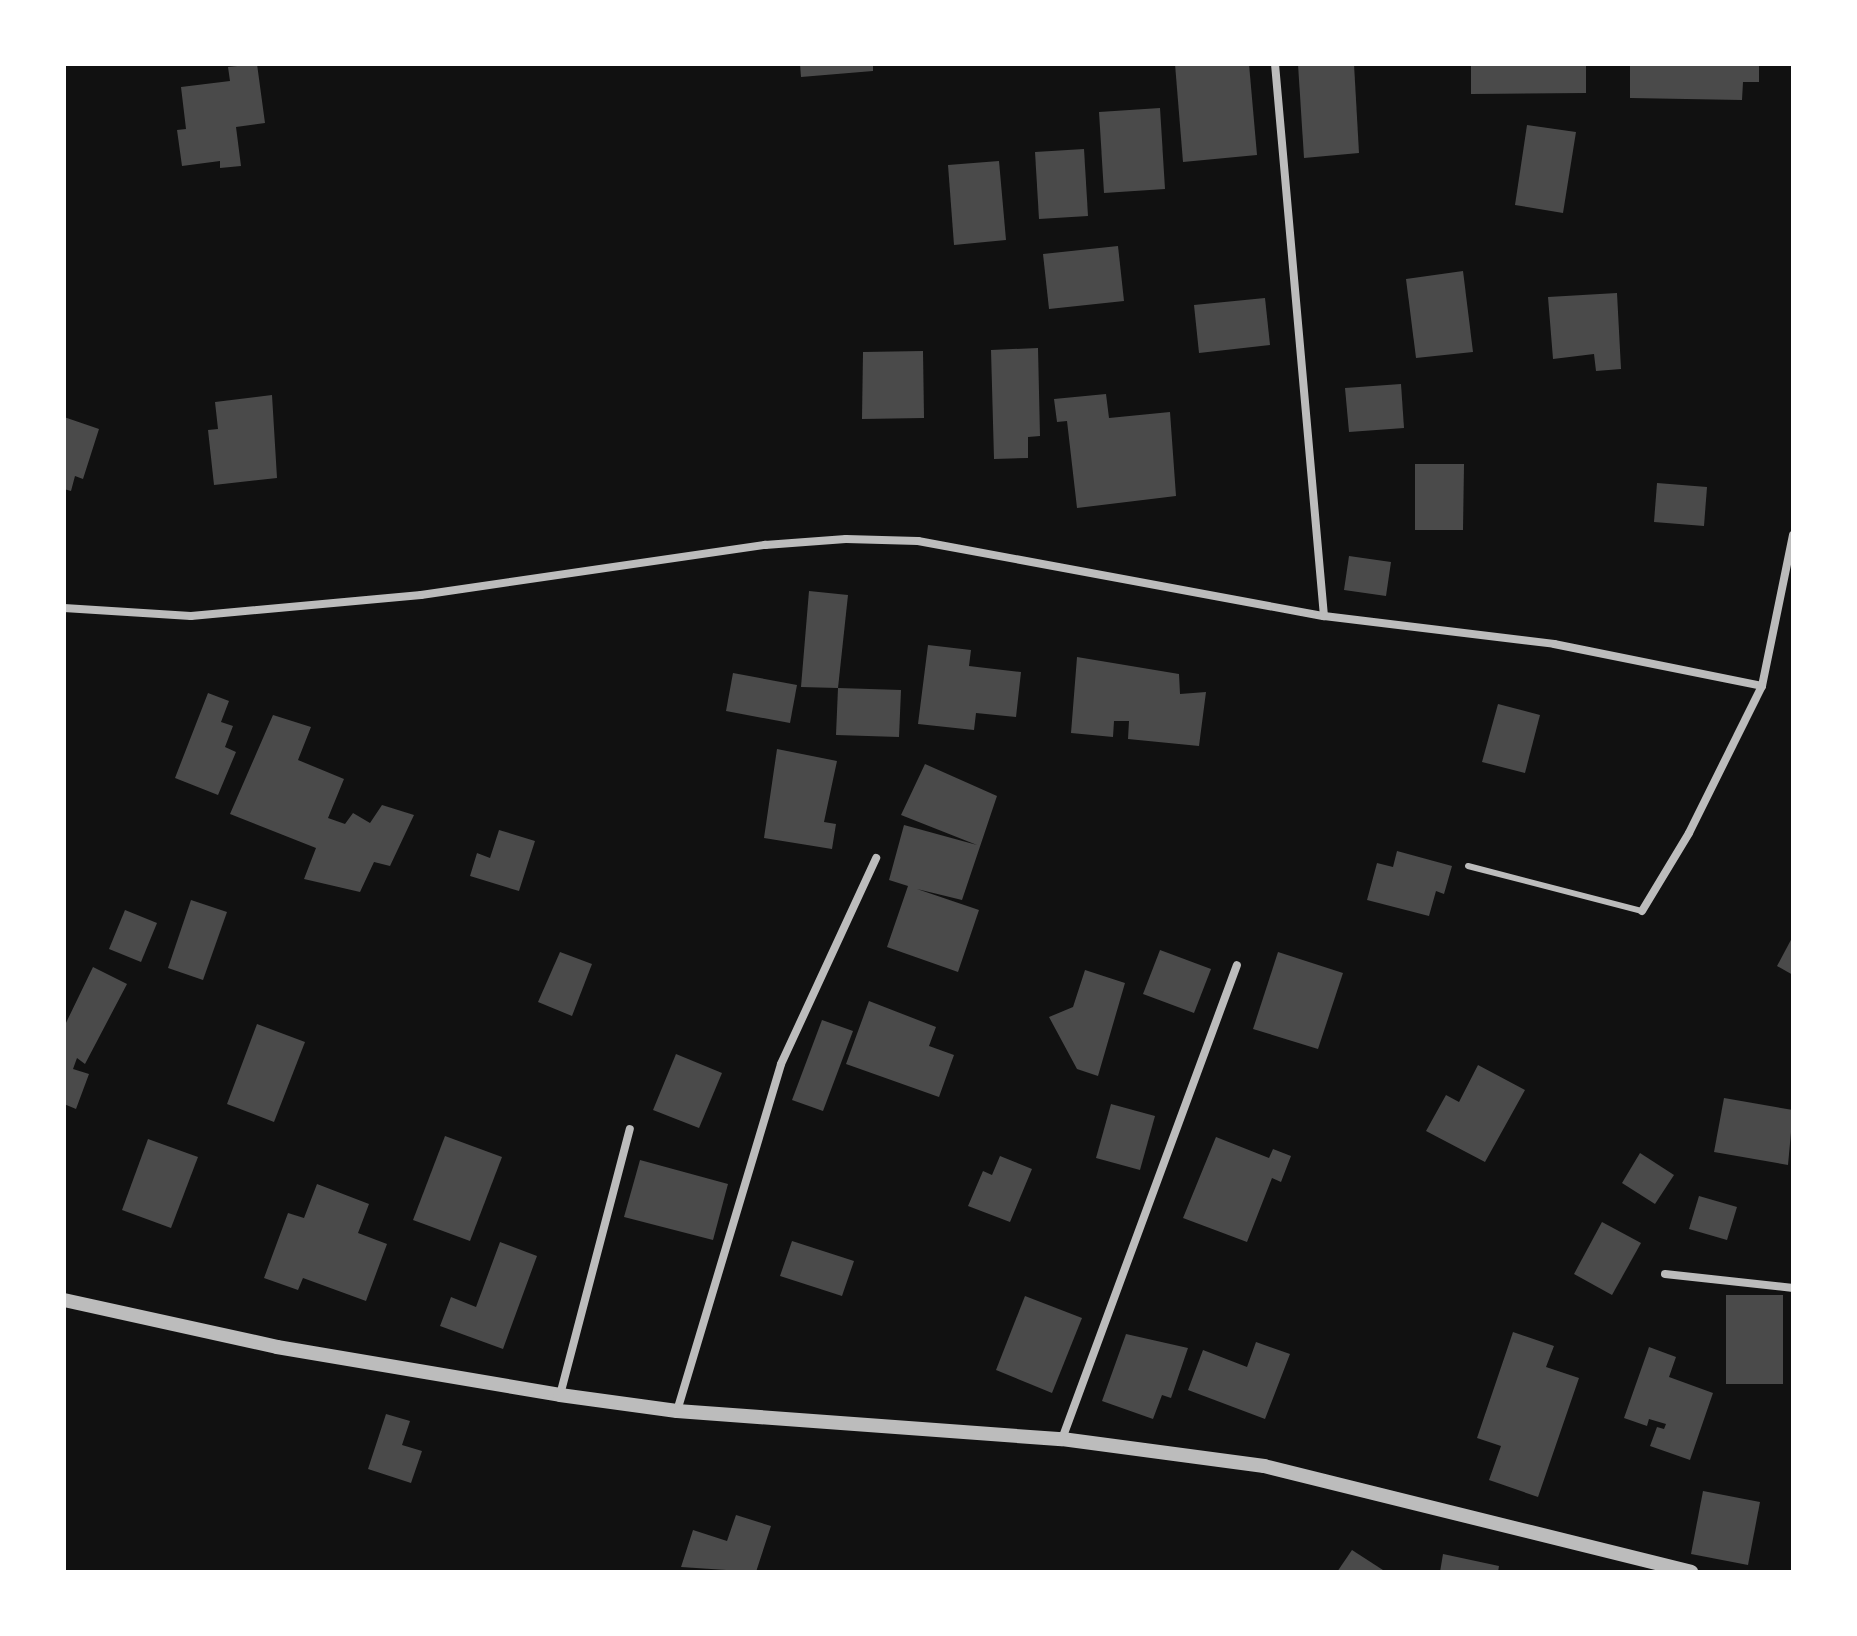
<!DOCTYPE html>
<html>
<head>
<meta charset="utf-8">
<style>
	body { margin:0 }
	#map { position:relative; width:1857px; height:1636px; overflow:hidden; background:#111; font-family:Lato,sans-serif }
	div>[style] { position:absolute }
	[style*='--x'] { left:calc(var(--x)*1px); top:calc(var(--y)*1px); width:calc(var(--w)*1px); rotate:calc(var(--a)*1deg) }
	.building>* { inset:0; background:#4a4a4a }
	.service>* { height:6px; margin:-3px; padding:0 3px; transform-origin:3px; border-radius:3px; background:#bcbcbc }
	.minor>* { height:8px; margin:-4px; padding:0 4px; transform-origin:4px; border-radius:4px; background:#bcbcbc }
	.tertiary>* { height:14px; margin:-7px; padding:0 7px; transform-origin:7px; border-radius:7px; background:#bcbcbc }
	span { translate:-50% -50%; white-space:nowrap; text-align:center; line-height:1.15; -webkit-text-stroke:6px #fff; paint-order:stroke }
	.frame { position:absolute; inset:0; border:66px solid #fff; pointer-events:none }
</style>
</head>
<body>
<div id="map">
	<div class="building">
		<i style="clip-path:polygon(257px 64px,265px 123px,236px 127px,241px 166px,220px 168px,220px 161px,182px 166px,177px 130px,186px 129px,181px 87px,230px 81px,228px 67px)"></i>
		<i style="clip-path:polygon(800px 64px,873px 64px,873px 71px,801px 77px)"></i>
		<i style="clip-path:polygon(1175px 64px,1249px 64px,1257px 155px,1183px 162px)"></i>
		<i style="clip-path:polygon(1298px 64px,1354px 64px,1359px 153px,1304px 158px)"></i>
		<i style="clip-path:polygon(1586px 64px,1586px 93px,1471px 94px,1471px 65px)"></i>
		<i style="clip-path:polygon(1630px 64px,1759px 64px,1759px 82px,1743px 82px,1742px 100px,1630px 98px)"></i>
		<i style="clip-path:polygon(1160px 108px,1165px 189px,1104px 193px,1099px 112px)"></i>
		<i style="clip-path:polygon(1527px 125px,1576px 132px,1563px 213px,1515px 205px)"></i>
		<i style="clip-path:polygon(1084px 149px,1088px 216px,1039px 219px,1035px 152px)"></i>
		<i style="clip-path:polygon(999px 161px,1006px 240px,954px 245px,948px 165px)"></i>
		<i style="clip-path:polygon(1118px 246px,1124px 301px,1049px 309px,1043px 254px)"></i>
		<i style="clip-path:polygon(1463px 271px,1473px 352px,1416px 358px,1406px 279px)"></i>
		<i style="clip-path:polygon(1617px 293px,1621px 369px,1596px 371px,1594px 354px,1553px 359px,1548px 297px)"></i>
		<i style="clip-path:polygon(1265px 298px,1270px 345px,1199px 353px,1194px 305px)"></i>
		<i style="clip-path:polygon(1038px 348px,1040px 436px,1028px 437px,1028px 458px,994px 459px,991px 350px)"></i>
		<i style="clip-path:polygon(923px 351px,924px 418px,862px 419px,863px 352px)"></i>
		<i style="clip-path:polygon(1401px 384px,1404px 428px,1349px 432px,1345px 388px)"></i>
		<i style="clip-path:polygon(1106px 394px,1109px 418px,1170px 412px,1176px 496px,1077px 508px,1067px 421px,1057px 422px,1054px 399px)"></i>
		<i style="clip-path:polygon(272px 395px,277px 478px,214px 485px,208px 430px,218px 429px,215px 402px)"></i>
		<i style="clip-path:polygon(64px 417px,99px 429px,83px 479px,75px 476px,71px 491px,64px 489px)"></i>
		<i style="clip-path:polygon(1415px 464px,1464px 464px,1463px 530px,1415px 530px)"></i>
		<i style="clip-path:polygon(1657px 483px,1707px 487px,1704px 526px,1654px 522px)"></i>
		<i style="clip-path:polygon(1349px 556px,1391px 562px,1386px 596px,1344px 590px)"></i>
		<i style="clip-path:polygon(809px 591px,848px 595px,838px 688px,801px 687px)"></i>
		<i style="clip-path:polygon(928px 645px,971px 650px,969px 666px,1021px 672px,1016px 717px,976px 713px,974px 730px,918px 724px)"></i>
		<i style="clip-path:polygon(1077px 657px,1179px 674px,1180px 694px,1206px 692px,1199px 746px,1128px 739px,1129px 721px,1114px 721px,1113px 737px,1071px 733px)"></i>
		<i style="clip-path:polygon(733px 673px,797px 685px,790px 723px,726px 711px)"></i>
		<i style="clip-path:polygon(838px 688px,901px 690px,899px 737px,836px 735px)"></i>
		<i style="clip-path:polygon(208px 693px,229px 701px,221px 722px,233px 726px,225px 747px,236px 752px,218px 795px,175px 778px)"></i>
		<i style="clip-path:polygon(1498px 704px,1540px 715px,1525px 773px,1482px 762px)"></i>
		<i style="clip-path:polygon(273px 715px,311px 727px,298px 760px,344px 779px,328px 818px,345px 824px,353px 813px,370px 823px,382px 805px,414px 815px,390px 866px,374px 862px,360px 892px,304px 879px,316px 848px,230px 814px)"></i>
		<i style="clip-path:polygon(777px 749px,837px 761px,824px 822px,836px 824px,832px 849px,764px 838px)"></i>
		<i style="clip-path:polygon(925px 764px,997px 796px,962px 900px,917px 889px,979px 910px,958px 972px,887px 947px,908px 886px,889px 880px,904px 825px,977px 845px,901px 815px)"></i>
		<i style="clip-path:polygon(499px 830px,535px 841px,519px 891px,470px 876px,477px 853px,490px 858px)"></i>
		<i style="clip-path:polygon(1397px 851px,1452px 866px,1444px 894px,1436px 891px,1429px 916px,1367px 900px,1377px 863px,1393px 867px)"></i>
		<i style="clip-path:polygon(191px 900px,227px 912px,203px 980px,168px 968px)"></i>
		<i style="clip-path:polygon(125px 910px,157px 923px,141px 962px,109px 949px)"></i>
		<i style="clip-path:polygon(1793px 936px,1793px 975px,1777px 966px)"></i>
		<i style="clip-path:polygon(1160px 950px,1211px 969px,1194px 1013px,1143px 994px)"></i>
		<i style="clip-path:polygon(560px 952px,592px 964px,572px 1016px,538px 1002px)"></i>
		<i style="clip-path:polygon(1278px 952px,1343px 973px,1318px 1049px,1253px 1029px)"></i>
		<i style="clip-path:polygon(93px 967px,127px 984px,85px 1064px,77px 1058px,73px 1069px,89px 1074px,76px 1109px,64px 1104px,64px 1027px)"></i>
		<i style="clip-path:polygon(1085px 970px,1125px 983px,1098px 1076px,1077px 1069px,1049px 1017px,1073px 1007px)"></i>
		<i style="clip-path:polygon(869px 1001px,936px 1027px,929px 1046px,954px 1055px,939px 1097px,846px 1064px)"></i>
		<i style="clip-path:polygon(822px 1020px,853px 1031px,823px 1111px,792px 1100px)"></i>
		<i style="clip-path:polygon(257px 1024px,305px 1042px,274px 1122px,227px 1104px)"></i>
		<i style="clip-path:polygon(676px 1054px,722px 1073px,699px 1128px,653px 1110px)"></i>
		<i style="clip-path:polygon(1478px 1065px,1525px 1090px,1485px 1162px,1426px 1131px,1446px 1095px,1459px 1102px)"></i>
		<i style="clip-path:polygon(1724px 1098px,1793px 1110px,1788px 1165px,1714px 1152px)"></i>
		<i style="clip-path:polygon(1111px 1104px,1155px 1116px,1140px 1170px,1096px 1158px)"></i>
		<i style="clip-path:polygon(445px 1136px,502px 1157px,470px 1241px,413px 1220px)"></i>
		<i style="clip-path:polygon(1216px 1137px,1269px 1158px,1273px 1149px,1291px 1156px,1281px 1182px,1272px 1178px,1247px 1242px,1183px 1218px)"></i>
		<i style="clip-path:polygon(148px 1139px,198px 1157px,171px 1228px,122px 1210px)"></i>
		<i style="clip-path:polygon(1640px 1153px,1674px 1175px,1655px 1204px,1622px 1183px)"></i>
		<i style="clip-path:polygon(1000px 1156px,1032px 1169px,1010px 1222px,968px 1206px,983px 1171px,992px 1175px)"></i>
		<i style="clip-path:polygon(640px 1160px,728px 1184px,713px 1240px,624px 1217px)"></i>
		<i style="clip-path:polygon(317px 1184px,369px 1204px,358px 1233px,387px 1244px,366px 1301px,303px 1278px,298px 1290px,264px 1278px,288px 1213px,304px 1218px)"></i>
		<i style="clip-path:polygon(1699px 1196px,1737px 1207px,1727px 1240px,1689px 1229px)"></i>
		<i style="clip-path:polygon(1602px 1222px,1641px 1243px,1612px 1295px,1574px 1274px)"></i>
		<i style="clip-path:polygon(792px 1241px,854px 1261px,842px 1296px,780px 1276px)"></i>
		<i style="clip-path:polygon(500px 1242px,537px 1256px,503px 1349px,440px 1326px,451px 1297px,476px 1307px)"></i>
		<i style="clip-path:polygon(1726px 1295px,1783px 1295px,1783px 1384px,1726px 1384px)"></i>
		<i style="clip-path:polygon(1025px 1296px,1082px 1318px,1052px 1393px,996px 1370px)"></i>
		<i style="clip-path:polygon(1513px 1332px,1554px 1346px,1546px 1367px,1579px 1378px,1538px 1497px,1489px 1480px,1501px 1446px,1477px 1438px)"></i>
		<i style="clip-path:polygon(1126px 1334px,1188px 1348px,1171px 1398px,1162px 1395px,1153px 1419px,1102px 1401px)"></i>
		<i style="clip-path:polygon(1256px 1342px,1290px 1354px,1265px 1419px,1188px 1390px,1203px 1350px,1247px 1367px)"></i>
		<i style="clip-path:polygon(1649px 1347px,1676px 1357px,1669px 1377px,1713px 1393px,1690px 1460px,1650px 1446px,1657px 1427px,1664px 1429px,1666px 1424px,1649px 1419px,1647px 1426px,1624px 1418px)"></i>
		<i style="clip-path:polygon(386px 1414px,410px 1421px,402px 1445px,422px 1451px,411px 1483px,368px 1469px)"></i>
		<i style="clip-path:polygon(1703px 1491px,1760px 1502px,1748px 1565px,1691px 1554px)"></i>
		<i style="clip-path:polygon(736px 1515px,771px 1526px,756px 1572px,681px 1567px,693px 1530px,727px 1541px)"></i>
		<i style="clip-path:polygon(1352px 1550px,1386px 1572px,1337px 1572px)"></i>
		<i style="clip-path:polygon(1443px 1554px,1499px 1566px,1498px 1572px,1440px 1572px)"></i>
	</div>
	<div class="service">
		<i style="--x:1468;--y:866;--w:180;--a:14.5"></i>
	</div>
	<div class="minor">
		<i style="--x:1275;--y:64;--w:554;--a:84.93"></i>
		<i style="--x:64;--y:608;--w:127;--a:3.6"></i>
		<i style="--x:191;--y:616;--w:231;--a:-5.2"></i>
		<i style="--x:421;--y:595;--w:348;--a:-8.3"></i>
		<i style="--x:765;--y:545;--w:81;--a:-4.2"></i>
		<i style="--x:846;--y:539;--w:72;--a:1.6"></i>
		<i style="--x:918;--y:541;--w:413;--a:10.5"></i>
		<i style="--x:1324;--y:616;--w:232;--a:6.9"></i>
		<i style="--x:1554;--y:644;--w:212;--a:11.4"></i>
		<i style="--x:1762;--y:686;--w:154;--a:-78.4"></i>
		<i style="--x:1642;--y:911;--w:91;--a:-58.9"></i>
		<i style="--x:1689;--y:833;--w:164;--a:-63.6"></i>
		<i style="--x:1665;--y:1274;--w:129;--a:6.2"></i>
		<i style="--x:560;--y:1395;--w:275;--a:-75.3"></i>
		<i style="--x:677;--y:1411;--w:362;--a:-73.3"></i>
		<i style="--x:781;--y:1064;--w:227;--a:-65.2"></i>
		<i style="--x:1062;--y:1439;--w:505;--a:-69.74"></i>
	</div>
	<div class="tertiary">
		<i style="--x:64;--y:1300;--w:218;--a:12.4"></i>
		<i style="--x:277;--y:1347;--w:287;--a:9.6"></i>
		<i style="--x:560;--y:1395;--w:118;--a:7.8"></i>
		<i style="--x:677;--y:1411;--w:386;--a:4.2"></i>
		<i style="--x:1062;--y:1439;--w:204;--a:7.6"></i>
		<i style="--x:1264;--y:1466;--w:440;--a:13.9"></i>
	</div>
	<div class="frame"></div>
</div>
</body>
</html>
